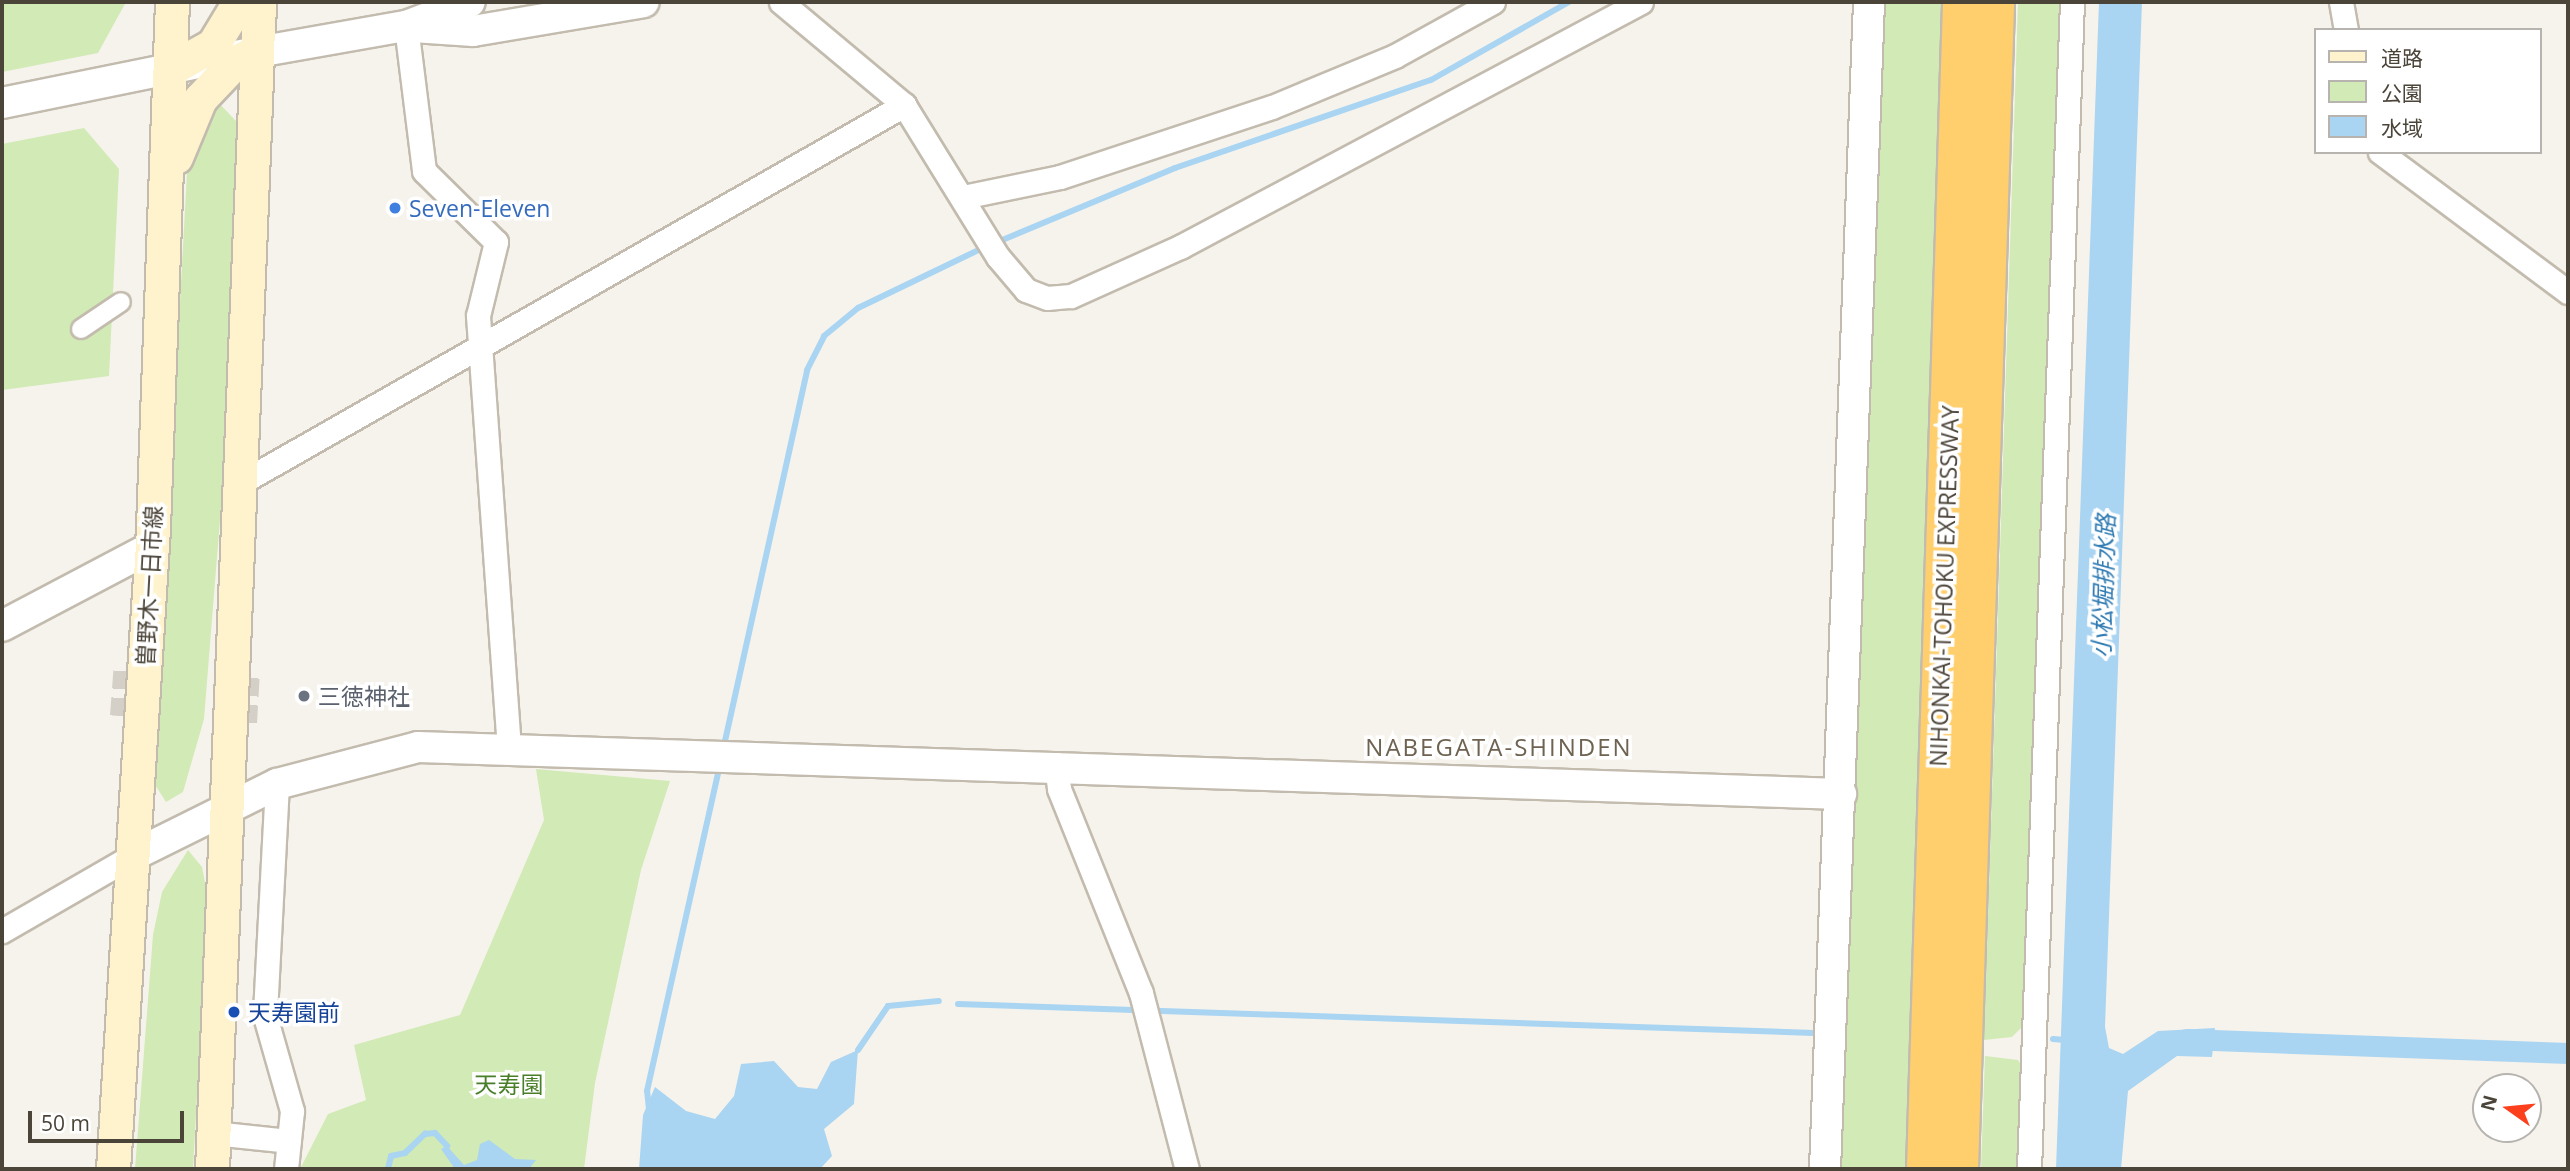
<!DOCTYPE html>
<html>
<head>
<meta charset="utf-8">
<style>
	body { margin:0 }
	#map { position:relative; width:2570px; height:1171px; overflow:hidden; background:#f6f3ec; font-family:"Open Sans","Noto Sans JP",sans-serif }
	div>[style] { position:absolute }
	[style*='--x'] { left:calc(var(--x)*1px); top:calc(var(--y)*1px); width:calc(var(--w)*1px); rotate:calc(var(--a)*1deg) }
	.green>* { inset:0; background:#d2eab5 }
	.water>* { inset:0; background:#a9d4f2 }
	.stream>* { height:6px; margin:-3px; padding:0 3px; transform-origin:3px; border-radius:3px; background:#a9d4f2 }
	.canal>* { height:21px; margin:-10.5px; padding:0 10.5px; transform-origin:10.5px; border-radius:10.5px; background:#a9d4f2 }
	.pedestrian-tunnel>* { height:18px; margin-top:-9px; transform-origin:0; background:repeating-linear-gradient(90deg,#d4d0c8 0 18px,transparent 0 27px) }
	.roads { filter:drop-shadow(2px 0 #c2bbae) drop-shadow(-2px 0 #c2bbae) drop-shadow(0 2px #c2bbae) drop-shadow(0 -2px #c2bbae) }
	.pedestrian>* { height:18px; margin:-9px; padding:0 9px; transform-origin:9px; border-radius:9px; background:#fff }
	.minor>* { height:23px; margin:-11.5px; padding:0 11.5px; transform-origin:11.5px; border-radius:11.5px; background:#fff }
	.tertiary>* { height:30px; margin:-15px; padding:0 15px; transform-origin:15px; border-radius:15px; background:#fff }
	.secondary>* { height:33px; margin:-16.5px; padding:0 16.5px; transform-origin:16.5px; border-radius:16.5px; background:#fff3cd }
	.motorway>* { height:38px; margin:-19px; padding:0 19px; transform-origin:19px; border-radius:19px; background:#ffcf6e }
	.dots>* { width:19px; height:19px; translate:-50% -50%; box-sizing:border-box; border:4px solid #fff; border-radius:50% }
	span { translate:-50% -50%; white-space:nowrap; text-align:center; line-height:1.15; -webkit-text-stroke:7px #fff; paint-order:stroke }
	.shop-label { font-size:23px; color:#366cbe }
	.left { translate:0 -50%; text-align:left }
	.street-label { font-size:23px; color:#4b4439 }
	.worship-label { font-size:23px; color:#5b616d }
	.transit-label { font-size:23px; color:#164399 }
	.park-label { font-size:23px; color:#4a7f2a }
	.water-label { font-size:24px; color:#2e7ab2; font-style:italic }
	.neighbourhood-label { font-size:24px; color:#6e6250; letter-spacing:2px }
	.frame { position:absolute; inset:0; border:4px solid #4b4439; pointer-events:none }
	.legend { position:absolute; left:2314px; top:28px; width:228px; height:126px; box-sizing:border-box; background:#fff; border:2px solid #b7b4b0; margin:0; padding:9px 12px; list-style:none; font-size:21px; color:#4b4439 }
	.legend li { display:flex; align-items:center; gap:14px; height:35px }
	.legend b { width:35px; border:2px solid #b7b4b0 }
	.north { position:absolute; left:2472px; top:1073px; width:70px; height:70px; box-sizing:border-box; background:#fff; border:2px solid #b7b4b0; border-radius:50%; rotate:285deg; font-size:19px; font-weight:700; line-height:28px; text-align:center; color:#4b4439 }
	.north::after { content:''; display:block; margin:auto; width:24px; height:32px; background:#fc3f1d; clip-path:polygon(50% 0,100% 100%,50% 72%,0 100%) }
	.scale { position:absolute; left:28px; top:1111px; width:156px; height:32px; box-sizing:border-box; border:4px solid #4b4439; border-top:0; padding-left:9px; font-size:21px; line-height:24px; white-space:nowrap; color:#4b4439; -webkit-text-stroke:5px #fff; paint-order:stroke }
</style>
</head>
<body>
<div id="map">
	<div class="green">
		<i style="clip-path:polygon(2px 2px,126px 2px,98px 53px,2px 72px)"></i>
		<i style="clip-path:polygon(1876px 2px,1942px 2px,1905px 1169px,1841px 1169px)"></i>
		<i style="clip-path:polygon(2018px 2px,2065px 2px,2026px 1023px,2012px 1037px,1984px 1040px)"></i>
		<i style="clip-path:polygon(215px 99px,236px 121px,239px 149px,228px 420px,204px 719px,183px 792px,166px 802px,154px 783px,188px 154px)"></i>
		<i style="clip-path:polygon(84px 128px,119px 169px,109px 376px,2px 390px,2px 144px)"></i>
		<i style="clip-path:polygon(536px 769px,670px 781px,641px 870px,595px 1083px,584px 1169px,300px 1169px,328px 1114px,366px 1100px,354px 1045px,460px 1015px,544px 820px)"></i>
		<i style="clip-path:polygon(188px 850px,202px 867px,208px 898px,193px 1169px,135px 1169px,153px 935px,162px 892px)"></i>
		<i style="clip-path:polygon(1985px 1056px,2018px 1060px,2026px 1073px,2020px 1169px,1981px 1169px)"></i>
	</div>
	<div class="water">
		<i style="clip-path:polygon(2099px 2px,2142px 2px,2105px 1027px,2109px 1048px,2123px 1054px,2158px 1031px,2215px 1028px,2212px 1057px,2177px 1056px,2128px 1091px,2121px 1169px,2056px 1169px)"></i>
		<i style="clip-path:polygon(858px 1050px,854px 1104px,824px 1129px,832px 1156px,820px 1169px,639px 1169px,643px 1115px,655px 1087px,686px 1111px,715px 1119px,734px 1096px,741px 1064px,774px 1061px,798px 1087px,817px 1089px,831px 1062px)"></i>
		<i style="clip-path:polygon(489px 1140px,515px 1159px,536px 1160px,529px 1169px,455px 1169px,441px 1149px,447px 1146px,464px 1165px,477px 1160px,480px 1144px)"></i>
	</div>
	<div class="stream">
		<i style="--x:995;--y:243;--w:195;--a:-22.6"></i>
		<i style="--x:1175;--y:168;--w:271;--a:-19"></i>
		<i style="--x:1431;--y:80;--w:159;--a:-29.5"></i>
		<i style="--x:723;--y:750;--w:389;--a:-77.5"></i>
		<i style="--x:807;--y:370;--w:38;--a:-63"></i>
		<i style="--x:824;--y:336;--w:44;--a:-39.5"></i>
		<i style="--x:858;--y:308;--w:141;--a:-25.7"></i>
		<i style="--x:958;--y:1004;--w:856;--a:1.94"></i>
		<i style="--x:2053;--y:1039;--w:12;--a:5"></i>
		<i style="--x:858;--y:1050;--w:53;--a:-55.7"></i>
		<i style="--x:888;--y:1006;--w:51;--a:-5.6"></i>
		<i style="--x:649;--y:1109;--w:18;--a:-96"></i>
		<i style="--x:647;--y:1091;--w:335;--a:-77.4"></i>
		<i style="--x:388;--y:1169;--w:13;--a:-77"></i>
		<i style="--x:391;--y:1156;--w:14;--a:-12"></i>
		<i style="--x:405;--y:1153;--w:28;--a:-44"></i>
		<i style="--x:425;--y:1134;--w:10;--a:-6"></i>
		<i style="--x:435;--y:1133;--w:18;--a:47"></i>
	</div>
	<div class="canal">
		<i style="--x:2186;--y:1039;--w:382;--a:2.1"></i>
	</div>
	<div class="pedestrian-tunnel">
		<i style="--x:119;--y:716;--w:53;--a:-85.7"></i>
		<i style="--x:248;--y:723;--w:52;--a:-86.7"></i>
	</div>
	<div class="roads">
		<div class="pedestrian">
			<i style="--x:81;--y:329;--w:48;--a:-34"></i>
		</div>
		<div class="minor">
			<i style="--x:781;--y:2;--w:160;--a:39.9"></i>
			<i style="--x:904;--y:105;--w:179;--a:58.3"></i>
			<i style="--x:998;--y:257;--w:43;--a:49.7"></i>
			<i style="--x:1026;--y:290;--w:22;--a:21"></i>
			<i style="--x:1047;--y:298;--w:24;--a:-5"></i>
			<i style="--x:1071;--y:296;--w:120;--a:-24.2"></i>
			<i style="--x:1180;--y:247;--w:522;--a:-27.99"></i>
			<i style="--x:2341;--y:2;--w:28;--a:80"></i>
			<i style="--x:406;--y:26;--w:146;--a:82.9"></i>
			<i style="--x:424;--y:171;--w:101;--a:44.6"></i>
			<i style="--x:496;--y:242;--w:76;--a:103.7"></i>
			<i style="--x:478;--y:316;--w:436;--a:85.9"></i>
			<i style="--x:2380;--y:152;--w:234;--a:36.7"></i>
			<i style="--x:963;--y:197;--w:99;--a:-11.7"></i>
			<i style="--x:1060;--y:177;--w:223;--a:-18.3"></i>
			<i style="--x:1272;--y:107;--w:133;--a:-22.5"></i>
			<i style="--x:1395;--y:56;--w:112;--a:-28.9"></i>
			<i style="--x:242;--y:482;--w:762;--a:-29.66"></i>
			<i style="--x:1056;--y:764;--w:25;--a:83"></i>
			<i style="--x:1059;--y:789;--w:220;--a:68.1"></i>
			<i style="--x:1141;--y:993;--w:182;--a:75.4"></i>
			<i style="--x:277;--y:784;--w:232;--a:93"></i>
			<i style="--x:265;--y:1016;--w:99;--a:74.1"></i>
			<i style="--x:292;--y:1111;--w:58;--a:95.9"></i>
			<i style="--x:2;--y:931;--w:150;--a:-30"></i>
			<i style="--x:213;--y:1133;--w:76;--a:6"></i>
			<i style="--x:2029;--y:1169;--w:1168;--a:-87.89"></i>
		</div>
		<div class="tertiary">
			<i style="--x:413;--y:27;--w:60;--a:3.8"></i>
			<i style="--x:473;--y:31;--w:173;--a:-9.6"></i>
			<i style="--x:235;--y:56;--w:174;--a:-10"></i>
			<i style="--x:406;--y:26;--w:68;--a:-20.6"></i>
			<i style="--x:2;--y:103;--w:195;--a:-11.5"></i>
			<i style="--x:2;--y:626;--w:170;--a:-27.8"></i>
			<i style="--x:132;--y:856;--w:162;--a:-26.4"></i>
			<i style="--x:277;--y:784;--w:146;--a:-14.7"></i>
			<i style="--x:418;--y:747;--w:1424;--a:1.89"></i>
			<i style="--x:1825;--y:1169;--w:1168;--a:-87.84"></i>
		</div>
		<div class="secondary">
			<i style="--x:170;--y:69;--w:49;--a:-29.2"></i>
			<i style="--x:213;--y:45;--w:50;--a:-58.8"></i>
			<i style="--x:176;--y:157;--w:63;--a:-67.5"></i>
			<i style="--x:200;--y:99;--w:50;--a:-46.6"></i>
			<i style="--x:234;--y:63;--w:25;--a:-27"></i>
			<i style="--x:113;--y:1169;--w:643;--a:-86.43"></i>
			<i style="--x:153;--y:527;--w:525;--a:-87.93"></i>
			<i style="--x:212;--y:1169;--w:1168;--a:-87.69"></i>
		</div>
		<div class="motorway">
			<i style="--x:1926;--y:1169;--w:1168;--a:-88.23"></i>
			<i style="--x:1959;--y:1169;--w:1168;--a:-88.23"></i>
		</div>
	</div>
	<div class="dots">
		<i style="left:395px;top:208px;background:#3f7fe0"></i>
		<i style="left:304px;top:696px;background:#6b7280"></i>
		<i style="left:234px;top:1012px;background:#1a4fb4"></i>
	</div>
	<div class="shop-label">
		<span class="left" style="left:409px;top:208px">Seven-Eleven</span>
	</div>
	<div class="street-label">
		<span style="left:149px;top:586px;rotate:-87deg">曽野木一日市線</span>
		<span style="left:1944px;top:586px;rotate:-88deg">NIHONKAI-TOHOKU EXPRESSWAY</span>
	</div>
	<div class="worship-label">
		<span class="left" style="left:318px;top:696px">三徳神社</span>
	</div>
	<div class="transit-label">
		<span class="left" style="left:248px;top:1012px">天寿園前</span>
	</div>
	<div class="park-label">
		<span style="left:509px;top:1084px">天寿園</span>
	</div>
	<div class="water-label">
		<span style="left:2103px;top:586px;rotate:-88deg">小松堀排水路</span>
	</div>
	<div class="neighbourhood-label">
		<span style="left:1499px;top:747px">NABEGATA-SHINDEN</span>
	</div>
	<div class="frame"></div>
	<ul class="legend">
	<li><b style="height:9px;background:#fff3cd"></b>道路</li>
	<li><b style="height:19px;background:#d2eab5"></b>公園</li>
	<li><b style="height:19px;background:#a9d4f2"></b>水域</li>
	</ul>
	<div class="north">N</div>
	<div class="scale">50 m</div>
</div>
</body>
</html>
